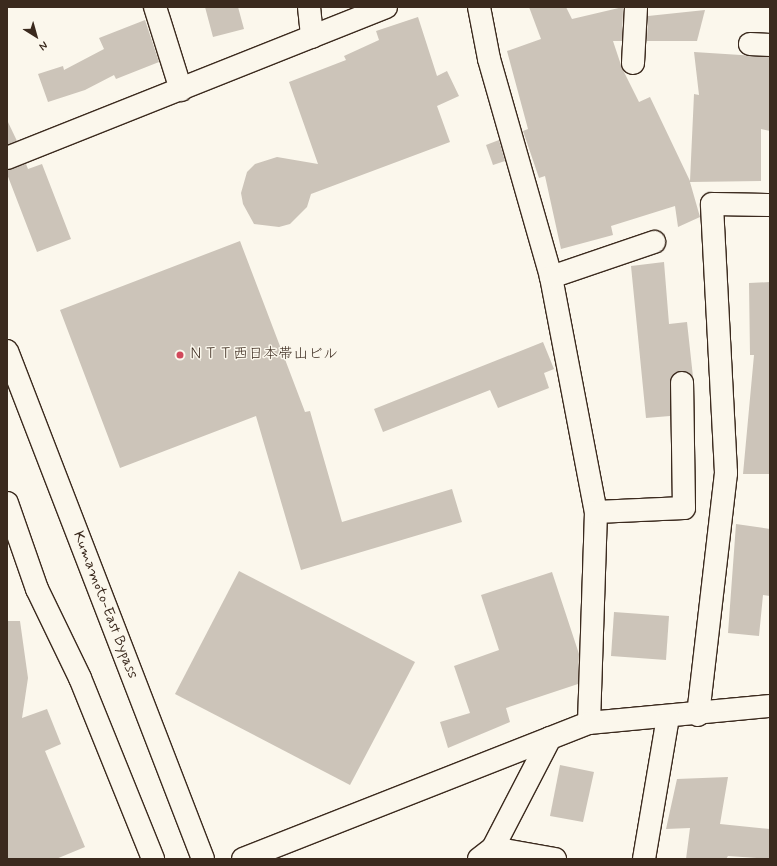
<!DOCTYPE html>
<html>
<head>
<meta charset="utf-8">
<style>
	body { margin:0 }
	#map { position:relative; width:777px; height:866px; overflow:hidden; background:#fbf7ec; font-family:Mynerve,"Klee One",sans-serif }
	div>[style] { position:absolute }
	[style*='--x'] { left:calc(var(--x)*1px); top:calc(var(--y)*1px); width:calc(var(--w)*1px); rotate:calc(var(--a)*1deg) }
	.building>* { inset:0; background:#ccc4b9 }
	.roads { filter:drop-shadow(1px 0 #3b2a1e) drop-shadow(-1px 0 #3b2a1e) drop-shadow(0 1px #3b2a1e) drop-shadow(0 -1px #3b2a1e) }
	.minor>* { height:22px; margin:-11px; padding:0 11px; transform-origin:11px; border-radius:11px; background:#fbf7ec }
	.highway>* { height:22px; margin:-11px; padding:0 11px; transform-origin:11px; border-radius:11px; background:#fbf7ec }
	.dots>* { width:11px; height:11px; translate:-50% -50%; box-sizing:border-box; border:2px solid #fbf7ec; border-radius:50% }
	span { translate:-50% -50%; white-space:nowrap; text-align:center; line-height:1.15; -webkit-text-stroke:3px #fbf7ec; paint-order:stroke }
	.poi-label { font-size:15px; color:#3b2a1e }
	.left { translate:0 -50%; text-align:left }
	.street-label { font-size:15px; color:#3b2a1e }
	.frame { position:absolute; inset:0; border:8px solid #3b2a1e; pointer-events:none }
	.north { position:absolute; left:16px; top:16px; width:40px; height:40px; -webkit-text-stroke:3px #fbf7ec; paint-order:stroke; rotate:143deg; font-size:11px; font-weight:700; line-height:16px; text-align:center; color:#3b2a1e }
	.north::after { content:''; display:block; margin:auto; width:14px; height:18px; background:#3b2a1e; clip-path:polygon(50% 0,100% 100%,50% 72%,0 100%) }
</style>
</head>
<body>
<div id="map">
	<div class="building">
		<i style="clip-path:polygon(205px 7px,238px 7px,244px 29px,213px 37px)"></i>
		<i style="clip-path:polygon(529px 7px,566px 7px,572px 19px,623px 7px,622px 41px,613px 41px,622px 68px,639px 102px,650px 97px,690px 181px,694px 94px,699px 95px,694px 52px,770px 57px,770px 131px,761px 129px,761px 181px,690px 182px,700px 217px,678px 227px,675px 206px,611px 226px,613px 235px,561px 249px,545px 176px,539px 178px,523px 131px,528px 129px,507px 51px,541px 39px)"></i>
		<i style="clip-path:polygon(705px 10px,697px 41px,647px 41px,648px 16px)"></i>
		<i style="clip-path:polygon(418px 17px,437px 76px,447px 71px,459px 96px,437px 106px,450px 142px,311px 194px,307px 207px,290px 224px,279px 227px,254px 224px,243px 204px,241px 193px,247px 172px,255px 164px,277px 157px,318px 164px,289px 82px,346px 60px,344px 56px,379px 40px,376px 31px)"></i>
		<i style="clip-path:polygon(145px 20px,159px 62px,116px 79px,114px 75px,85px 90px,48px 102px,38px 74px,63px 66px,64px 70px,104px 49px,99px 38px)"></i>
		<i style="clip-path:polygon(7px 120px,17px 141px,7px 145px)"></i>
		<i style="clip-path:polygon(499px 140px,505px 161px,493px 165px,486px 145px)"></i>
		<i style="clip-path:polygon(26px 164px,28px 169px,42px 164px,71px 239px,37px 252px,7px 174px,7px 170px)"></i>
		<i style="clip-path:polygon(240px 241px,305px 412px,310px 411px,342px 522px,452px 489px,462px 522px,301px 570px,256px 416px,120px 468px,60px 310px)"></i>
		<i style="clip-path:polygon(664px 262px,669px 324px,687px 322px,693px 377px,682px 371px,675px 373px,670px 383px,670px 416px,646px 418px,631px 266px)"></i>
		<i style="clip-path:polygon(770px 282px,770px 474px,743px 474px,754px 355px,750px 355px,749px 283px)"></i>
		<i style="clip-path:polygon(543px 342px,554px 369px,544px 373px,549px 388px,498px 408px,490px 390px,383px 432px,374px 409px)"></i>
		<i style="clip-path:polygon(736px 524px,770px 529px,770px 596px,763px 595px,759px 636px,728px 633px)"></i>
		<i style="clip-path:polygon(239px 571px,415px 662px,350px 785px,175px 694px)"></i>
		<i style="clip-path:polygon(552px 572px,579px 654px,578px 684px,506px 708px,510px 722px,448px 748px,440px 722px,470px 713px,454px 666px,499px 650px,481px 595px)"></i>
		<i style="clip-path:polygon(614px 612px,669px 616px,666px 660px,611px 656px)"></i>
		<i style="clip-path:polygon(7px 621px,20px 621px,28px 678px,22px 718px,47px 709px,61px 744px,45px 751px,85px 847px,56px 859px,7px 859px)"></i>
		<i style="clip-path:polygon(560px 765px,594px 772px,583px 822px,550px 816px)"></i>
		<i style="clip-path:polygon(728px 777px,720px 824px,770px 829px,770px 859px,728px 856px,726px 859px,686px 859px,690px 828px,666px 829px,677px 779px)"></i>
	</div>
	<div class="roads">
		<div class="minor">
			<i style="--x:155;--y:7;--w:87;--a:72.6"></i>
			<i style="--x:309;--y:7;--w:30;--a:84"></i>
			<i style="--x:479;--y:7;--w:53;--a:79.1"></i>
			<i style="--x:489;--y:59;--w:227;--a:74.1"></i>
			<i style="--x:551;--y:277;--w:239;--a:79.2"></i>
			<i style="--x:596;--y:512;--w:211;--a:91.9"></i>
			<i style="--x:750;--y:44;--w:20;--a:3"></i>
			<i style="--x:633;--y:63;--w:56;--a:-86.9"></i>
			<i style="--x:7;--y:158;--w:408;--a:-21.7"></i>
			<i style="--x:551;--y:277;--w:109;--a:-18.8"></i>
			<i style="--x:596;--y:512;--w:88;--a:-2.6"></i>
			<i style="--x:684;--y:508;--w:125;--a:-90.9"></i>
			<i style="--x:698;--y:715;--w:244;--a:-83.4"></i>
			<i style="--x:726;--y:473;--w:269;--a:-93"></i>
			<i style="--x:712;--y:204;--w:58;--a:1"></i>
			<i style="--x:493;--y:848;--w:63;--a:10.1"></i>
			<i style="--x:243;--y:859;--w:372;--a:-21.5"></i>
			<i style="--x:589;--y:723;--w:182;--a:-5.4"></i>
			<i style="--x:479;--y:859;--w:18;--a:-38"></i>
			<i style="--x:493;--y:848;--w:124;--a:-62.6"></i>
			<i style="--x:644;--y:859;--w:144;--a:-80.4"></i>
		</div>
		<div class="highway">
			<i style="--x:7;--y:351;--w:544;--a:68.9"></i>
			<i style="--x:7;--y:503;--w:91;--a:70.8"></i>
			<i style="--x:37;--y:589;--w:99;--a:64.2"></i>
			<i style="--x:80;--y:678;--w:195;--a:68"></i>
		</div>
	</div>
	<div class="dots">
		<i style="left:180px;top:355px;background:#d1495b"></i>
	</div>
	<div class="poi-label">
		<span class="left" style="left:188px;top:355px">ＮＴＴ西日本帯山ビル</span>
	</div>
	<div class="street-label">
		<span style="left:105px;top:605px;rotate:69deg">Kumamoto-East Bypass</span>
	</div>
	<div class="frame"></div>
	<div class="north">N</div>
</div>
</body>
</html>
